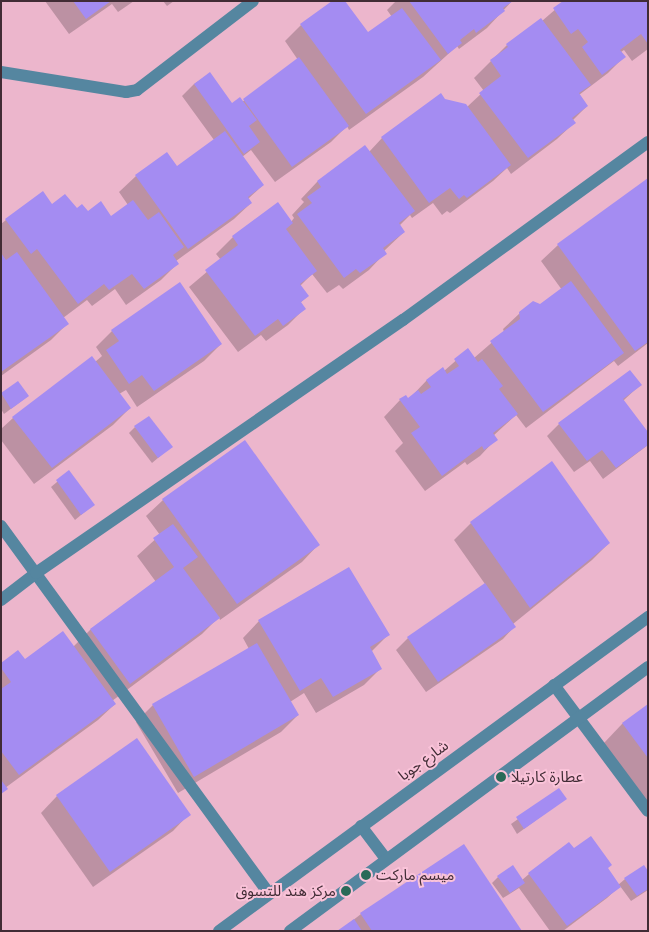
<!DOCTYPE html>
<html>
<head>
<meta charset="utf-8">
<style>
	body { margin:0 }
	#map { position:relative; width:649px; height:932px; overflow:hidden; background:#ecb6cc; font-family:"Noto Sans","Noto Sans Arabic",sans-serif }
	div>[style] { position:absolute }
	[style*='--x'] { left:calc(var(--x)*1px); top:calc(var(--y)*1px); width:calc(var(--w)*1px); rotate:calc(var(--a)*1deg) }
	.shadow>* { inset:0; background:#0003 }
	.building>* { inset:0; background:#a48cf2 }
	.minor>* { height:12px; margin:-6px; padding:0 6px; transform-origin:6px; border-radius:6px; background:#5586a0 }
	.dots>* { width:14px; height:14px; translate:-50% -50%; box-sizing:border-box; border:2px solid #fac3d9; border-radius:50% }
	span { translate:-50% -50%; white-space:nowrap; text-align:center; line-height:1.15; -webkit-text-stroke:4px #fac3d9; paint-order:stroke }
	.street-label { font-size:15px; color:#412c35 }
	.poi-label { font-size:15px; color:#412c35 }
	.left { translate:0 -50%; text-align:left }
	.right { translate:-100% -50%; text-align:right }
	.frame { position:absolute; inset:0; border:2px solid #412c35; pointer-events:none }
</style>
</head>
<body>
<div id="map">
	<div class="shadow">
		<i style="clip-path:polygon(45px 1px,134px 1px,118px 12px,112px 4px,69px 34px)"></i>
		<i style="clip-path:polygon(163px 1px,174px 1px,167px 6px)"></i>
		<i style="clip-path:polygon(396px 1px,512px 1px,487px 28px,459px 49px,457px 46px,423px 77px,349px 130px,347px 126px,331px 142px,275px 182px,251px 150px,242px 157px,263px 185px,248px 199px,251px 203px,234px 219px,176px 261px,178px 263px,161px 280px,126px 305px,115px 289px,92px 306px,87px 300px,63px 318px,67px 324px,51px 340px,1px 376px,1px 224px,6px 220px,43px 193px,52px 206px,111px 217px,128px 205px,119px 192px,136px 176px,167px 154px,177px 167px,214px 140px,182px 96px,194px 84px,209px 74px,232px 105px,242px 102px,298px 60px,285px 41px,301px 25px,367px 34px,392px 17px,387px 10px)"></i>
		<i style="clip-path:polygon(565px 1px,648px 1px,648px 49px,632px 61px,624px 50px,621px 52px,624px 57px,608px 73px,579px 95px,587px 106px,572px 121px,574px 123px,557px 139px,511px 174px,507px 168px,493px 181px,450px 213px,447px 211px,442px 215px,433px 203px,412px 218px,410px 215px,399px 226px,404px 232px,384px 251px,385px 253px,369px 270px,343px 289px,339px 285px,327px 293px,312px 274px,300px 286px,308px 296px,300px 303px,304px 309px,288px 325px,266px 341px,261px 335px,238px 352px,189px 287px,221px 260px,216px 254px,233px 237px,278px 204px,291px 222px,294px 218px,292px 215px,304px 202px,301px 199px,317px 182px,365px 147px,369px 152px,382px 138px,440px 95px,444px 100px,467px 107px,484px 91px,474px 78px,507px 45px,542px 21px)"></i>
		<i style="clip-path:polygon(648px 179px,648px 343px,618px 366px,614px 361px,526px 428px,516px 415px,493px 436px,496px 439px,480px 456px,467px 465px,465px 462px,425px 491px,395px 451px,403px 443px,384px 417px,400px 400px,408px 400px,427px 380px,444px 371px,468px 350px,474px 358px,504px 332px,503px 329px,520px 313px,540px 306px,562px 290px,541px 261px,558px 245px)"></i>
		<i style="clip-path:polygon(112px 331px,221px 344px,204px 361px,137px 407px,126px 390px,119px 394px,130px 408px,113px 425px,34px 484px,1px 440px,1px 429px,13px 418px,95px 362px,102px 356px,96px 347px)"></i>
		<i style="clip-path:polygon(18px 383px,28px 396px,4px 414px,1px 409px,1px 394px)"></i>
		<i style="clip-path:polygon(640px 385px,623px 401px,648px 434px,648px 445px,603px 479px,590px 461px,574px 472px,547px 436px,559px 424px)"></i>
		<i style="clip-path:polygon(135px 427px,171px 447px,152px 463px,129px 433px)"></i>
		<i style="clip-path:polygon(552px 463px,609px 543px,592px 560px,513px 624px,514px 627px,503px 639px,426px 692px,396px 650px,408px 638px,485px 584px,454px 540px,471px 523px)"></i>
		<i style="clip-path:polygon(69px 472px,87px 510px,75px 520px,51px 487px)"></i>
		<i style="clip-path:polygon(163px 500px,318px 545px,302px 562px,220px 620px,219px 617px,202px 634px,112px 701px,115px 704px,98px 720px,5px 788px,1px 794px,1px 664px,24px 661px,73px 647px,90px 630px,156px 582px,137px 556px,160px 535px,146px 516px)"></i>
		<i style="clip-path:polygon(259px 621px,388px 635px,371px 652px,380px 669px,364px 685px,316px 713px,304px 693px,290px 702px,298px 715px,281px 732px,178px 793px,136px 722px,153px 705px,249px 649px,243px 638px)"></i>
		<i style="clip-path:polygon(648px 705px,648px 804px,603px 744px,622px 724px)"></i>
		<i style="clip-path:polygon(559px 790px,565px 799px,517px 834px,511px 824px)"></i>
		<i style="clip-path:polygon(57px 796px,189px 814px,173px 831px,93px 887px,41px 813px)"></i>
		<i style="clip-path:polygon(574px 850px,606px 868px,618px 885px,625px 879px,648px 874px,648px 890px,631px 901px,620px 886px,607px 898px,563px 931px,550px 931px,519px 888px,503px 898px,492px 883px,498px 877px,522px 880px,529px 874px)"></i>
		<i style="clip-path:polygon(361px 914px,521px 931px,339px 931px)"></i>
	</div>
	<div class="building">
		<i style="clip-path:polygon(73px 1px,111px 1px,86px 19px)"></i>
		<i style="clip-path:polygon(332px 1px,345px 1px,368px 32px,402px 8px,441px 60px,366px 114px,300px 24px)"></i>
		<i style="clip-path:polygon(409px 1px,513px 1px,503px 8px,505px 11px,476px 33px,474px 29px,460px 40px,462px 43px,448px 54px)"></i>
		<i style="clip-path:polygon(563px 1px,648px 1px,648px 44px,641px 34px,620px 50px,626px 57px,602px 75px,582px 47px,588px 42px,578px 29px,571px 34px,553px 8px)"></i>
		<i style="clip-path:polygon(541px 18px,591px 85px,579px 93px,588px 106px,572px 118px,576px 123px,528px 158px,479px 93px,501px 76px,490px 60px,508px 47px,506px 44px)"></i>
		<i style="clip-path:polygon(299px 57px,349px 126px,292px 167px,243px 99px)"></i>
		<i style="clip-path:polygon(210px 72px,232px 103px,240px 97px,257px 120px,249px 126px,260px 142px,244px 154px,194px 84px)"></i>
		<i style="clip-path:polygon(441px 93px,445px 99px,466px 104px,511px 165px,467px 198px,464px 195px,459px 199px,450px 188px,429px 203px,381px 137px)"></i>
		<i style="clip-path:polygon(225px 131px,264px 185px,248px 197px,252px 203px,188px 249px,135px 175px,167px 152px,177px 166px)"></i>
		<i style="clip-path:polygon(365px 145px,415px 211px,399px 223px,405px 232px,383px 248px,387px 254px,360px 273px,356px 269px,344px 278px,297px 214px,312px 203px,307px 197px,321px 187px,317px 181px)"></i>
		<i style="clip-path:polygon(648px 178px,648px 342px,635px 351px,557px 244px)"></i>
		<i style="clip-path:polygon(43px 191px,52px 204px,65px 194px,77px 208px,82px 204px,88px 211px,101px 201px,111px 216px,133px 200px,148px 220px,159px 212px,184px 247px,173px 255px,179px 264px,144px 289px,132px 274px,109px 290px,104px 284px,78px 304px,37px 249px,31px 254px,5px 219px)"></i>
		<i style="clip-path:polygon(278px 202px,293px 223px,286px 229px,317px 271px,300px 284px,309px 296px,301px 302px,306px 309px,283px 326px,278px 319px,255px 336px,205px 270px,238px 245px,232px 236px)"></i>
		<i style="clip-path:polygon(17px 252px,69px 324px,1px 372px,1px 253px,6px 260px)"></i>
		<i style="clip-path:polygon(571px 281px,624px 353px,543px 412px,490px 341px,520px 319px,519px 312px,533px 301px,540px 304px)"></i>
		<i style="clip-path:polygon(180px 282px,222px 344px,154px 391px,142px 375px,129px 384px,106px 350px,119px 341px,111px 330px)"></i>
		<i style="clip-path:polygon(468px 348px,478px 362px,482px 359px,503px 386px,499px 389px,518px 414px,493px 433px,498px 440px,484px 450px,482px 446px,442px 476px,411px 433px,420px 427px,399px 399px,406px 395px,408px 398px,418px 390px,421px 394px,431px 387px,426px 380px,443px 367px,447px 374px,459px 366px,454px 359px)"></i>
		<i style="clip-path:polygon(92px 356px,131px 408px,52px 468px,12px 417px)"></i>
		<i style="clip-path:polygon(630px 370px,642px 385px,623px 399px,648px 432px,648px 445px,616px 468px,602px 450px,587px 461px,558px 423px)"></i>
		<i style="clip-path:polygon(18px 381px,29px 396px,11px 409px,1px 393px)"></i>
		<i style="clip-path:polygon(149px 416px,173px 447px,158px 458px,134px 426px)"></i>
		<i style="clip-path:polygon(245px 440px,320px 545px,237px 604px,162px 499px)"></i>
		<i style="clip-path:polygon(552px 461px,610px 543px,530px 608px,470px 522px)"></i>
		<i style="clip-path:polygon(69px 470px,95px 505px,81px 515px,56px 480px)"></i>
		<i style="clip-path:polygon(173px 524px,198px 557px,183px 568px,220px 618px,130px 684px,90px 629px,174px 567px,153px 538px)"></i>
		<i style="clip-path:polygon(349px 567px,390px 635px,370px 647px,382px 669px,333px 697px,321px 678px,300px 691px,258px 620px)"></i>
		<i style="clip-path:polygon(485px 583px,516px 627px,438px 682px,407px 637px)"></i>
		<i style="clip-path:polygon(63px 631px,116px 704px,19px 775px,1px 751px,1px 689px,11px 682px,1px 668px,1px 663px,18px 650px,25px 659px)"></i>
		<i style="clip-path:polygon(257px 643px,299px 715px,194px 777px,152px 704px)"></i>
		<i style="clip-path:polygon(648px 704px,648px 758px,622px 723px)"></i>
		<i style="clip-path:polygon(137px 738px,191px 815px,110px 872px,56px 795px)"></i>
		<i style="clip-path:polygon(1px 780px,8px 789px,1px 794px)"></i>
		<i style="clip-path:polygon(559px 788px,567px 799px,524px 829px,516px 817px)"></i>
		<i style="clip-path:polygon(591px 836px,612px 865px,608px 868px,621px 887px,567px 926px,528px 873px,569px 842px,574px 848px)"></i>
		<i style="clip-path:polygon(464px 844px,522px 931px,372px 931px,360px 913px)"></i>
		<i style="clip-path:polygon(513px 865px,525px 883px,510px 893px,497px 876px)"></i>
		<i style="clip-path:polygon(644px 865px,648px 871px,648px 889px,637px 896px,624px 878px)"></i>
		<i style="clip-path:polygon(354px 919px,362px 931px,337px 931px)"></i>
	</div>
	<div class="minor">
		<i style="--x:1;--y:72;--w:127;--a:9.1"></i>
		<i style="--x:126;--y:92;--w:11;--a:-10"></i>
		<i style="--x:137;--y:90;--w:146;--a:-37.5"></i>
		<i style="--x:1;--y:526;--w:454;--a:53.9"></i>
		<i style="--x:1;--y:600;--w:44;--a:-37.6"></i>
		<i style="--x:36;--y:573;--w:446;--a:-34.6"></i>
		<i style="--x:403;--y:320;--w:303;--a:-36"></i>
		<i style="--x:554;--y:685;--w:157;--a:53.3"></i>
		<i style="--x:361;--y:826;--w:41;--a:52.9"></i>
		<i style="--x:219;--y:931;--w:532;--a:-36.2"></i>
		<i style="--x:290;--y:931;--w:445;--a:-36.4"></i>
	</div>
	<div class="dots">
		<i style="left:501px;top:777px;background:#296a58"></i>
		<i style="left:366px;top:875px;background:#296a58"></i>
		<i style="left:346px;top:891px;background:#296a58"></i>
	</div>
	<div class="street-label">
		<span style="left:423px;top:760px;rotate:-36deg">شارع جوبا</span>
	</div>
	<div class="poi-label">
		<span class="left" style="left:511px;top:777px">عطارة كارتيلا</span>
		<span class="left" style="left:376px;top:875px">ميسم ماركت</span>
		<span class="right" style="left:336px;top:891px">مركز هند للتسوق</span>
	</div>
	<div class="frame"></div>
</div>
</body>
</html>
